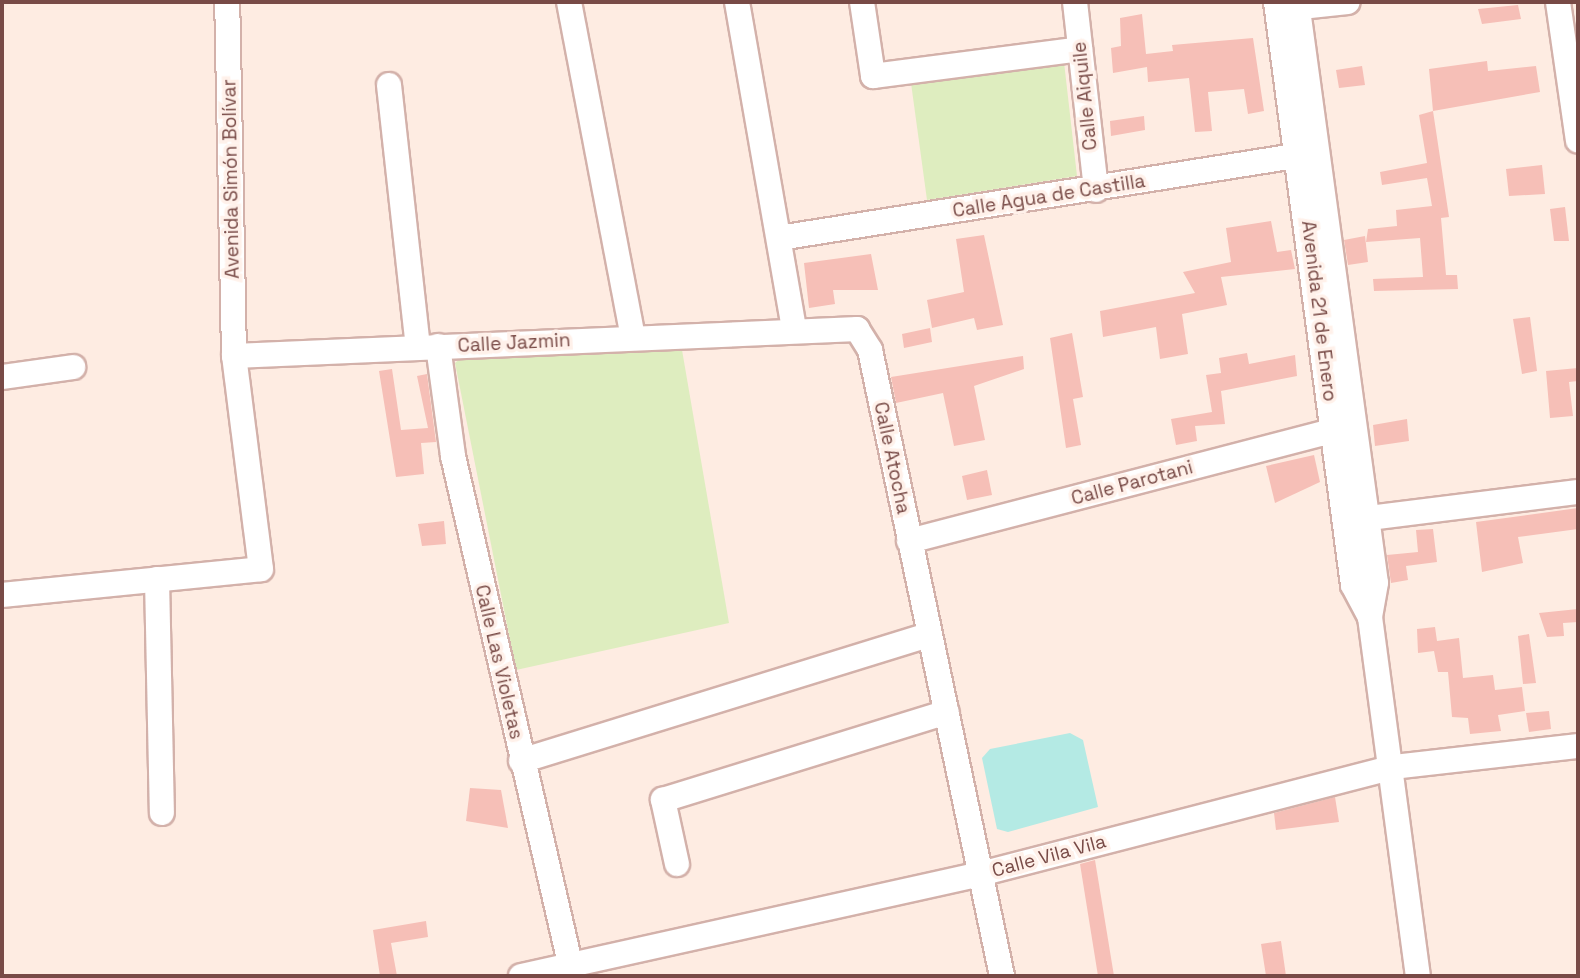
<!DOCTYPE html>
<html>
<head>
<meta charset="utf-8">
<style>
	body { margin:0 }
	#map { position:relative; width:1580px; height:978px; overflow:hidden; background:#feece2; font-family:"Space Grotesk",sans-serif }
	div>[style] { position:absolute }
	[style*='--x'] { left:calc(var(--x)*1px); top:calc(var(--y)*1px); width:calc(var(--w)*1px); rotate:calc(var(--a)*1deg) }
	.green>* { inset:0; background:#deedbf }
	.water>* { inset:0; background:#b4eae4 }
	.building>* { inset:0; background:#f6bfb7 }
	.roads { filter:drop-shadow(2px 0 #d3b1aa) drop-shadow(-2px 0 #d3b1aa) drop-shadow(0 2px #d3b1aa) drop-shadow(0 -2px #d3b1aa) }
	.minor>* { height:24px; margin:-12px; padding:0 12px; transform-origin:12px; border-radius:12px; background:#fff }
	span { translate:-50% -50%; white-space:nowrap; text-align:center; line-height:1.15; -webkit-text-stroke:7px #fff1ea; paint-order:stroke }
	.street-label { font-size:19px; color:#784a46 }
	.frame { position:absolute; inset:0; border:4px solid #784a46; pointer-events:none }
</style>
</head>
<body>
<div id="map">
	<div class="green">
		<i style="clip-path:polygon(1064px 62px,1077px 176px,927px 200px,911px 83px)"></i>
		<i style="clip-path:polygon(682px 350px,729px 623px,516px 670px,455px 363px,467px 353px)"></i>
	</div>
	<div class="water">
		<i style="clip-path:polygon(1070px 733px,1083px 740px,1098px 807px,1008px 832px,997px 829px,982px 758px,990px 749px)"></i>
	</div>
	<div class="building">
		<i style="clip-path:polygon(1518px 5px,1521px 19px,1482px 24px,1478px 9px)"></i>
		<i style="clip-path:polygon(1142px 14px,1146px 54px,1173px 51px,1172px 45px,1253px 38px,1264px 111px,1248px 114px,1244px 89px,1208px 92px,1212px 131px,1195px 132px,1189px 78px,1148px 82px,1147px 67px,1113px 73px,1111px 48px,1121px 46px,1120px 18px)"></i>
		<i style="clip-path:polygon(1487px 61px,1488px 71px,1536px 66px,1540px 92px,1433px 111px,1429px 69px)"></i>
		<i style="clip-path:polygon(1362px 66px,1365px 85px,1339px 88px,1336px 70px)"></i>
		<i style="clip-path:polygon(1433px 111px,1449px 217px,1441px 218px,1446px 275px,1457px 275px,1458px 289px,1374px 291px,1373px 279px,1423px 277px,1420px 238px,1366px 242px,1368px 229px,1397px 226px,1396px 210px,1432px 206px,1427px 178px,1382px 185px,1380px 172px,1427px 163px,1419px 115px)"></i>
		<i style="clip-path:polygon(1144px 116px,1145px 130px,1111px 136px,1110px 121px)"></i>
		<i style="clip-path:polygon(1542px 165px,1545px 194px,1509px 196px,1506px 169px)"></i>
		<i style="clip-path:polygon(1565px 207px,1569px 241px,1554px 241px,1550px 209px)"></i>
		<i style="clip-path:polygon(1271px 221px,1277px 252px,1291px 250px,1295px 269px,1221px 277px,1227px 305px,1182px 314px,1188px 354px,1160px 359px,1156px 327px,1103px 337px,1100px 311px,1195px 293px,1183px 272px,1231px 262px,1226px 228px)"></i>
		<i style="clip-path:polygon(984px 235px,1003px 325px,977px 330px,974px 318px,932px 328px,927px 300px,964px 292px,956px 239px)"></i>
		<i style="clip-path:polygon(1365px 236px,1368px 262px,1348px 265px,1344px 240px)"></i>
		<i style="clip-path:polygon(871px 254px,878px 290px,833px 290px,835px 304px,809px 308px,804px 263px)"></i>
		<i style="clip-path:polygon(1530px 317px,1537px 371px,1522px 374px,1513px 319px)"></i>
		<i style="clip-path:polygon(930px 328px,932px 342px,904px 348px,902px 334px)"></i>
		<i style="clip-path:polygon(1072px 333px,1083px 397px,1073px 399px,1081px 445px,1066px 448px,1050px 338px)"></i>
		<i style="clip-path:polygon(1247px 353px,1249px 364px,1295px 355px,1297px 376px,1221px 391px,1225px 424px,1195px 426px,1197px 441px,1176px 445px,1171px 419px,1212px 412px,1206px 375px,1221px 373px,1219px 358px)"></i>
		<i style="clip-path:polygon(1023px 356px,1024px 369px,974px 386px,985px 440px,954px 446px,943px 393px,896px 403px,891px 377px)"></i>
		<i style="clip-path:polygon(1578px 368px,1578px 381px,1569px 382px,1573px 416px,1550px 418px,1546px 371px)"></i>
		<i style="clip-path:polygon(392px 369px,401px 430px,428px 428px,417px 376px,427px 374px,436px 442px,421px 443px,424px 474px,396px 477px,379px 371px)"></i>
		<i style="clip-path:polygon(1407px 419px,1409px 441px,1375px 446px,1373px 425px)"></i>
		<i style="clip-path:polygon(1314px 455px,1320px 482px,1275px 503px,1266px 466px)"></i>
		<i style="clip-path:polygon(987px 470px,992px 495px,967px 500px,962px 476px)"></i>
		<i style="clip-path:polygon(1578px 508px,1578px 529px,1518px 537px,1523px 563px,1482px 572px,1476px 522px)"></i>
		<i style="clip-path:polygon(444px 521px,446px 544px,422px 546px,418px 524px)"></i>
		<i style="clip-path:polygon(1433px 529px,1437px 562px,1406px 566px,1408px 580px,1391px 583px,1387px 555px,1418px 552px,1416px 530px)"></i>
		<i style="clip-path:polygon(1578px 609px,1578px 622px,1563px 623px,1564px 636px,1547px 637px,1539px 613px)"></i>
		<i style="clip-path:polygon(1435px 627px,1437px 641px,1459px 638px,1463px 678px,1493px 675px,1495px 690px,1522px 687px,1525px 711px,1498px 715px,1501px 731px,1470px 734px,1468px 718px,1452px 717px,1448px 672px,1438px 672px,1434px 651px,1418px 653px,1417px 629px)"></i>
		<i style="clip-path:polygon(1529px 634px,1536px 683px,1523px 684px,1518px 636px)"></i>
		<i style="clip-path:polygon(1549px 711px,1551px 729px,1529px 732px,1526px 713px)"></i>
		<i style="clip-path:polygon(470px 788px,501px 790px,508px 828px,466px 821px)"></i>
		<i style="clip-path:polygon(1335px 797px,1339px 822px,1276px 830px,1274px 813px)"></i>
		<i style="clip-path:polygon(1095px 860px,1114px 976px,1098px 976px,1080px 864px)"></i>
		<i style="clip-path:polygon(426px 921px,428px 937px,391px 943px,397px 976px,380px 976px,373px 930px)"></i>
		<i style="clip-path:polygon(1281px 941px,1286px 976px,1266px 976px,1261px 944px)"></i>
	</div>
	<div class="roads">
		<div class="minor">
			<i style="--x:569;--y:2;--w:341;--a:79.2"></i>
			<i style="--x:737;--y:2;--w:332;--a:80.1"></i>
			<i style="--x:862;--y:2;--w:75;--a:81.5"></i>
			<i style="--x:873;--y:76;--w:209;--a:-7.4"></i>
			<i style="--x:1075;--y:2;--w:189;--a:83.6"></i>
			<i style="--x:1276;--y:2;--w:588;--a:82.48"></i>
			<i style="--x:1353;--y:585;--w:36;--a:62"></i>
			<i style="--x:1297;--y:2;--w:586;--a:82.26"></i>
			<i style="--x:1376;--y:583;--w:35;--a:100"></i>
			<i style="--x:1370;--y:617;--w:362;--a:82.4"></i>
			<i style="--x:1558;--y:2;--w:140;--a:81.8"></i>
			<i style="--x:1282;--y:9;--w:66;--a:-6.1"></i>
			<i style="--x:389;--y:85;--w:264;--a:83.7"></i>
			<i style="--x:779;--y:238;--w:542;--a:-9.03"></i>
			<i style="--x:438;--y:346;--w:111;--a:82.2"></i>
			<i style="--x:453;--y:456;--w:534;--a:77.01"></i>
			<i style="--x:234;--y:356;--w:624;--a:-2.48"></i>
			<i style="--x:857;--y:329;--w:25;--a:58"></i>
			<i style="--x:870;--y:350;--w:640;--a:78.09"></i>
			<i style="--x:2;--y:377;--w:72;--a:-8"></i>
			<i style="--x:1353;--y:520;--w:227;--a:-7.1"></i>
			<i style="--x:909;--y:541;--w:453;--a:-14.6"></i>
			<i style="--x:157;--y:579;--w:234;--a:88.8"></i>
			<i style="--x:2;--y:595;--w:260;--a:-5.7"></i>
			<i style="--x:261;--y:569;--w:215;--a:-97.2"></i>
			<i style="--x:234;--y:356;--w:354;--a:-91.1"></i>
			<i style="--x:521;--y:761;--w:427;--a:-17.2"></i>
			<i style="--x:677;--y:864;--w:66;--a:-102.3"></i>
			<i style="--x:663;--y:800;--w:297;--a:-17.2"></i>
			<i style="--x:521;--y:976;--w:474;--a:-12.5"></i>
			<i style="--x:984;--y:873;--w:423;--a:-14.5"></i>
			<i style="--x:1393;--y:767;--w:186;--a:-6.5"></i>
		</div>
	</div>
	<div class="street-label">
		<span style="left:1085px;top:96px;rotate:-96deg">Calle Aiquile</span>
		<span style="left:231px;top:179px;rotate:-91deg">Avenida Simón Bolívar</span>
		<span style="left:1049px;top:196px;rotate:-9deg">Calle Agua de Castilla</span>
		<span style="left:1319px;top:311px;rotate:83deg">Avenida 21 de Enero</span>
		<span style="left:514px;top:343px;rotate:-3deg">Calle Jazmin</span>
		<span style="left:892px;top:458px;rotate:78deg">Calle Atocha</span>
		<span style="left:1132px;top:483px;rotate:-15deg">Calle Parotani</span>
		<span style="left:499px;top:662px;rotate:77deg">Calle Las Violetas</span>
		<span style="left:1049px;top:856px;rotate:-15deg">Calle Vila Vila</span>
	</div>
	<div class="frame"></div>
</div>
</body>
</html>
